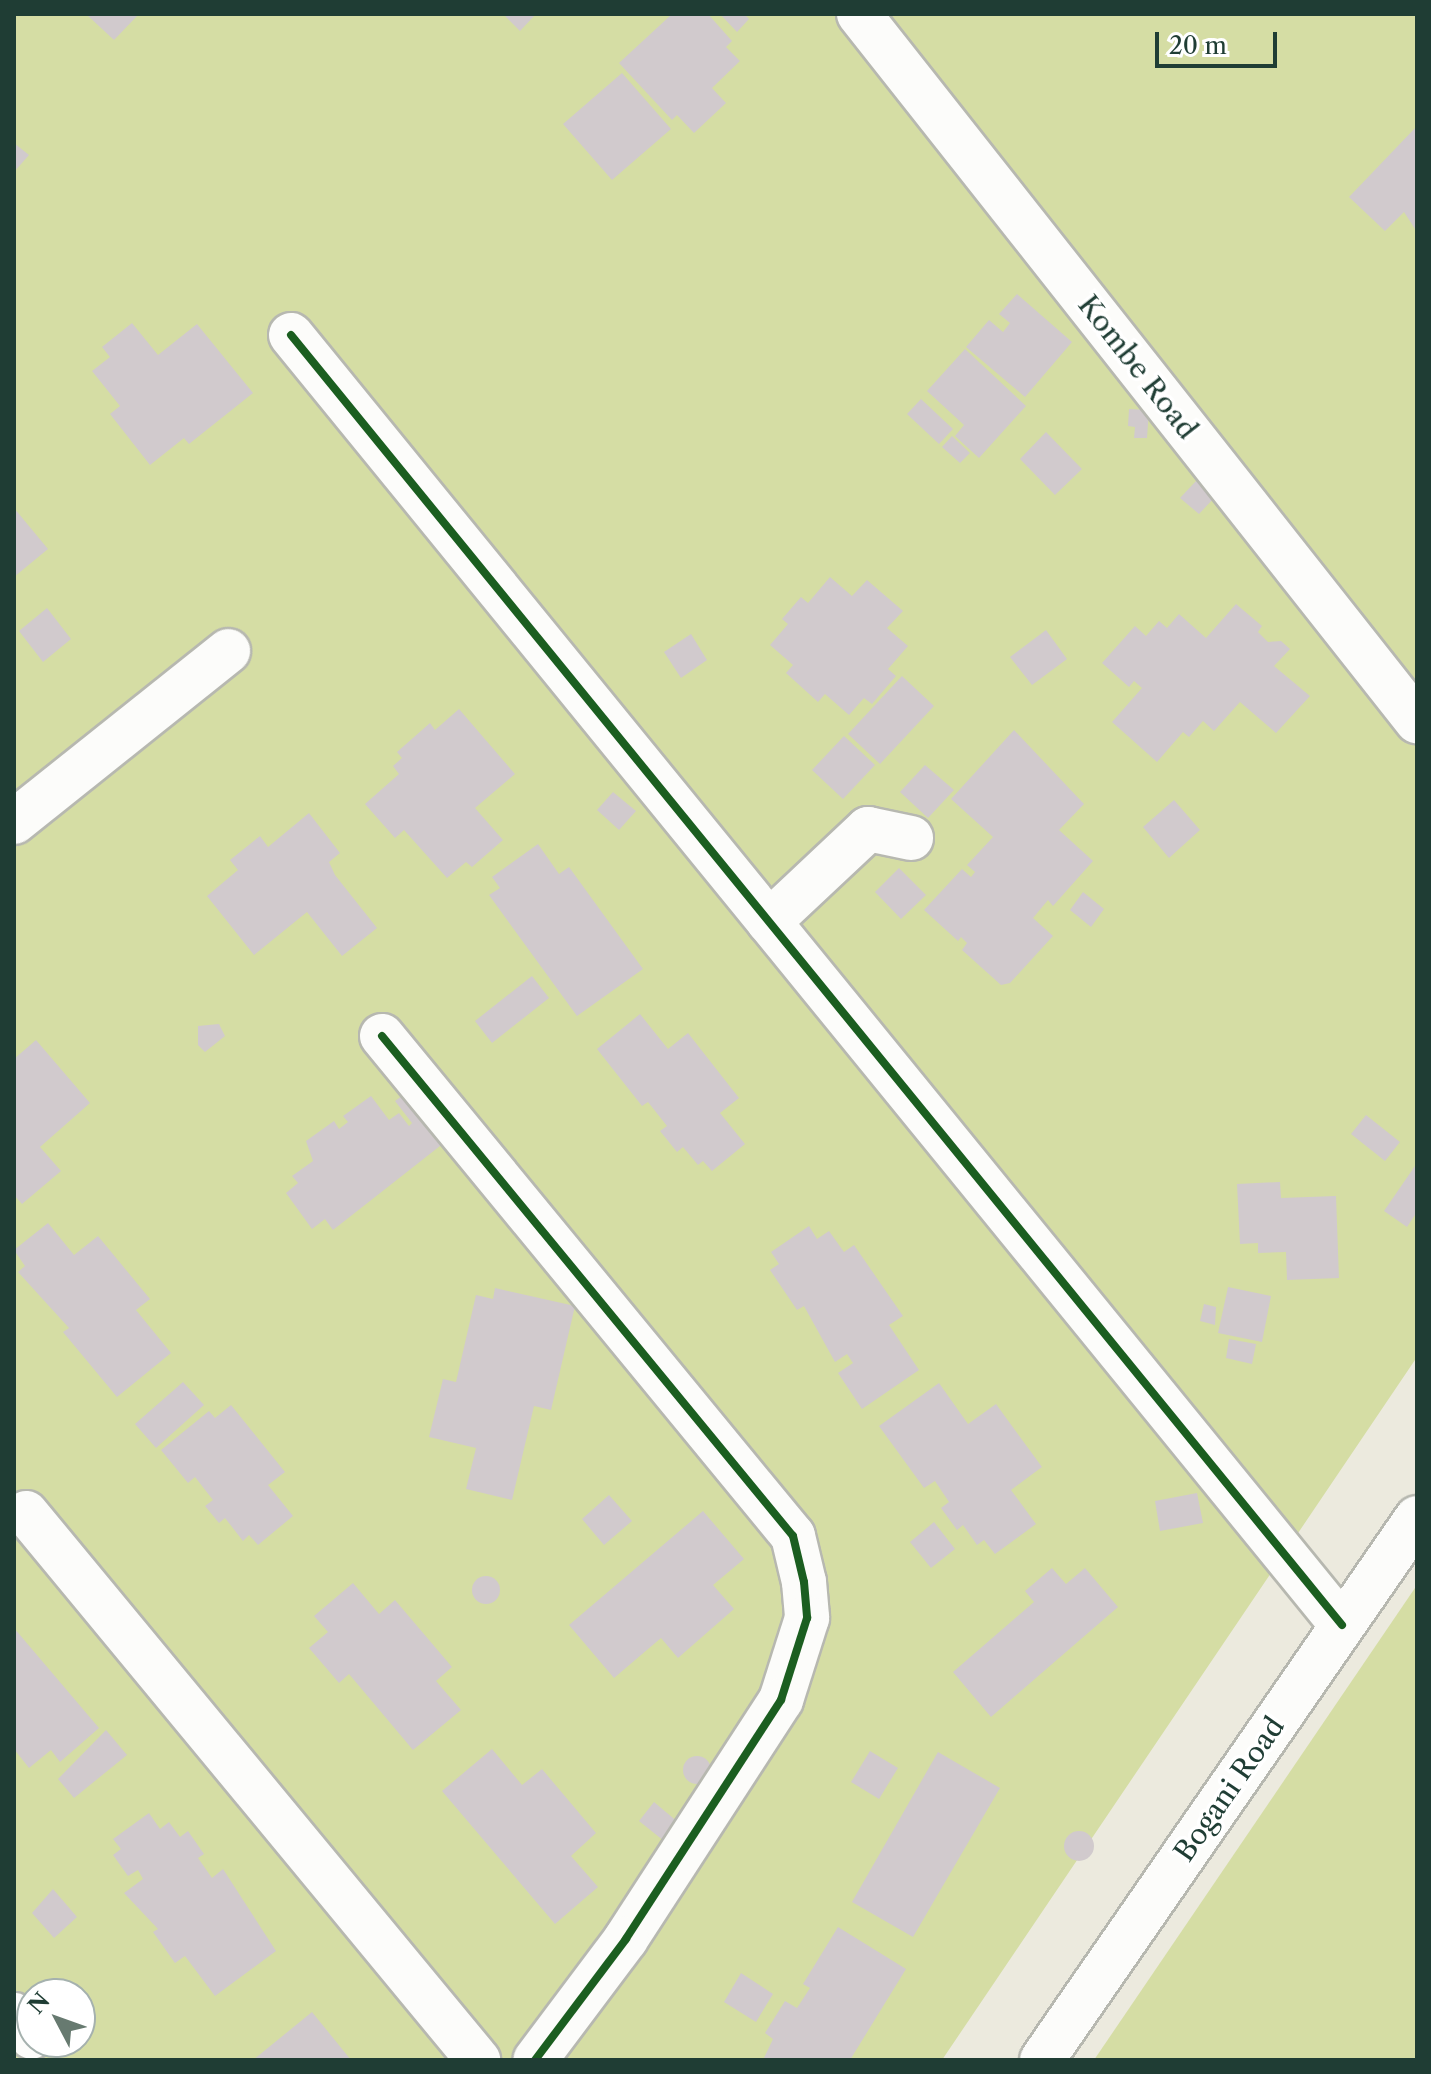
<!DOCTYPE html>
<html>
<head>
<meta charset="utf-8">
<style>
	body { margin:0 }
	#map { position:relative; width:1431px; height:2074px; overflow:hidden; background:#eceade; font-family:"Libre Caslon Text",serif }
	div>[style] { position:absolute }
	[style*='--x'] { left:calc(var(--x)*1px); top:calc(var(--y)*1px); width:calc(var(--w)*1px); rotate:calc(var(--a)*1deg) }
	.green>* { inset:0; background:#d5dda4 }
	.building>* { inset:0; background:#d1cacd }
	.round { border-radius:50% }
	.roads { filter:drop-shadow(2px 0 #b7b8b0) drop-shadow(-2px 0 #b7b8b0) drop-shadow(0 2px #b7b8b0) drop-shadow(0 -2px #b7b8b0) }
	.minor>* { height:44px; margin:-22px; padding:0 22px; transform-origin:22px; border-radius:22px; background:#fcfcfa }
	.cycleway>* { height:8px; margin:-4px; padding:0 4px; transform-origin:4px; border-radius:4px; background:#1b5e20 }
	span { translate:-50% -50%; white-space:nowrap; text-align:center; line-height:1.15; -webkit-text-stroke:7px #fff; paint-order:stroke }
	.street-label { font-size:28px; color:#1f3d34 }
	.frame { position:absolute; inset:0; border:16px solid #1f3d34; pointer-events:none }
	.north { position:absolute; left:16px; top:1978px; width:80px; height:80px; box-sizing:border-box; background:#fff; border:2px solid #a5b1ae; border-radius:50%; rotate:311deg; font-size:22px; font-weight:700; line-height:32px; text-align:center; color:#1f3d34 }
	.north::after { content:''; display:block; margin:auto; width:28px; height:36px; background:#677a70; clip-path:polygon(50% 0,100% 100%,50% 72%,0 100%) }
	.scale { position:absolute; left:1155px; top:32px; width:122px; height:36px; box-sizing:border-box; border:4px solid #1f3d34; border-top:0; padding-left:10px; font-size:24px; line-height:28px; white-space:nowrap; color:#1f3d34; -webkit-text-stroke:6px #fff; paint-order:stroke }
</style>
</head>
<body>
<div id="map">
	<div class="green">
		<i style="clip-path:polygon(evenodd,14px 14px,1417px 14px,1417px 1357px,942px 2060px,14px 2060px,14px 14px,32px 1994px,80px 1994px,80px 2042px,32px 2042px,32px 1994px)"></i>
		<i style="clip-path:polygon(1417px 1585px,1417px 2060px,1094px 2060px)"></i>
	</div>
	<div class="building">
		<i style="clip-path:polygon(86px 14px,139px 14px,114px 40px)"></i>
		<i style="clip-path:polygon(503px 14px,536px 14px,520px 31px)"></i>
		<i style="clip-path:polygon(672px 14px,708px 14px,732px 41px,726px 47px,740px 61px,712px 88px,726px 103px,694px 133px,677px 115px,672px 120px,619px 63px)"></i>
		<i style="clip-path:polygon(720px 14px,744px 14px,749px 19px,737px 32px)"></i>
		<i style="clip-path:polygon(622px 73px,671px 129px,612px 180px,563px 124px)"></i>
		<i style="clip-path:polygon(1417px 126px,1417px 232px,1404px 212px,1385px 231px,1349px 197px)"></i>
		<i style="clip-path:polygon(14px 143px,29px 155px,14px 172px)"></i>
		<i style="clip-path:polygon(1017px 294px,1072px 342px,1025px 397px,966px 347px,989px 320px,1003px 332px,1010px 323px,999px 314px)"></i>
		<i style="clip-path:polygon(132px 323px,158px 355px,197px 324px,253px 393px,189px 444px,184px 438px,150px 465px,110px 414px,120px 406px,92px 371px,110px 357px,102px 347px)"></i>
		<i style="clip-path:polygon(965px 349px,1026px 406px,979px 458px,955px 436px,964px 425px,927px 391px)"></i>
		<i style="clip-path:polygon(921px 399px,953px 429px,939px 444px,907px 414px)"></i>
		<i style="clip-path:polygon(1129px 409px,1149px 410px,1147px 438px,1134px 438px,1135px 427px,1128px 426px)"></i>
		<i style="clip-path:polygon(1046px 432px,1082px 469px,1055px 495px,1020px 459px)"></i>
		<i style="clip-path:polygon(952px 436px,970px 453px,960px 463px,942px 447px)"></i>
		<i style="clip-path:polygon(1196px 481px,1215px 497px,1199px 514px,1180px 498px)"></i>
		<i style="clip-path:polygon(14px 508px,48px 549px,14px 577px)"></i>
		<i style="clip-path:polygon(830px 577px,852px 596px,867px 580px,903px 611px,887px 628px,908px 646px,888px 669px,896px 676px,872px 704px,864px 698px,849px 715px,825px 694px,818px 702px,786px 673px,793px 665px,770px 645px,788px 624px,782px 619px,801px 597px,808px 603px)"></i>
		<i style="clip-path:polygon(1236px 604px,1262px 626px,1258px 632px,1268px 642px,1281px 641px,1290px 649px,1274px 666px,1310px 696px,1276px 733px,1240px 702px,1214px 731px,1203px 721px,1189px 737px,1183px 732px,1157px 762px,1112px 722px,1142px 688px,1134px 681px,1129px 687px,1102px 663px,1135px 626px,1146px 636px,1159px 621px,1167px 628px,1179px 614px,1206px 638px)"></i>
		<i style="clip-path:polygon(47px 608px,71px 639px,43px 662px,19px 631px)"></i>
		<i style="clip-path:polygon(1046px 630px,1067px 659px,1032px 685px,1010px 657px)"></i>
		<i style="clip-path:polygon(691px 634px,707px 660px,681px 678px,664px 652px)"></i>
		<i style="clip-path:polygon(902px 676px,934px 706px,880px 764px,848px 734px)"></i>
		<i style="clip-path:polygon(459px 709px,515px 774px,475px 808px,503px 840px,472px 867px,466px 862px,447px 878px,404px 830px,395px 838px,365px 804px,399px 774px,393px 766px,402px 758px,397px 752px,430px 723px,435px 730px)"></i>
		<i style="clip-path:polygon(1014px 730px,1084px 804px,1059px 830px,1093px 861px,1053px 906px,1048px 900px,1033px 918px,1053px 936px,1010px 983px,1001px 985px,962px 950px,967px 943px,961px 937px,958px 941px,924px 910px,962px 869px,971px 877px,975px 872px,967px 865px,993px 837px,951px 799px)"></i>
		<i style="clip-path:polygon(844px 736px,875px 765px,843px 799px,812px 770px)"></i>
		<i style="clip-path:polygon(925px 765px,954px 790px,928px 818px,900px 792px)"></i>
		<i style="clip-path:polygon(613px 792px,636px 811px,619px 830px,597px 810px)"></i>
		<i style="clip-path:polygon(1174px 800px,1200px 830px,1169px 858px,1143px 827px)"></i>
		<i style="clip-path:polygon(309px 813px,340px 853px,329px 862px,335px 875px,377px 928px,342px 956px,307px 912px,254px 955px,207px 896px,238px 870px,230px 860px,260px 836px,268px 847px)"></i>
		<i style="clip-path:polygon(538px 844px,559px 874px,569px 867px,643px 969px,577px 1016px,489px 895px,500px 888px,492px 877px)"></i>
		<i style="clip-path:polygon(899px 868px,926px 895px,901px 919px,875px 892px)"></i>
		<i style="clip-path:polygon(1083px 892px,1104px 909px,1091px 927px,1070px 910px)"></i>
		<i style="clip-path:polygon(532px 976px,549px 998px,492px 1043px,475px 1021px)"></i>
		<i style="clip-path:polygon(640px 1014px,668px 1049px,688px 1033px,739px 1098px,720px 1113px,745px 1144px,712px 1171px,703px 1161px,698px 1165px,683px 1147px,677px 1152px,660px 1131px,667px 1126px,648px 1102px,642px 1106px,597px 1049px)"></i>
		<i style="clip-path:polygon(219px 1024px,225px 1036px,205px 1052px,198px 1045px,198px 1026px)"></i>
		<i style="clip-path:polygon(36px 1040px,90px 1103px,40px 1147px,61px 1171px,22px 1204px,14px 1195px,14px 1059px)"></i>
		<i style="clip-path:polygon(418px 1084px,454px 1135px,333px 1230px,325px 1219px,312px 1229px,286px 1193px,298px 1183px,292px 1176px,313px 1161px,306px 1141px,334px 1121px,339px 1129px,348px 1122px,343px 1116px,371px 1096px,389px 1120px,399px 1113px,409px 1126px,412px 1123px,395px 1101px)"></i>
		<i style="clip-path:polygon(1366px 1115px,1400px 1142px,1385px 1161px,1351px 1134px)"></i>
		<i style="clip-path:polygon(1417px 1163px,1417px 1212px,1407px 1227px,1384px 1211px)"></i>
		<i style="clip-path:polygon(1280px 1182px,1281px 1198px,1336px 1196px,1339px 1278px,1287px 1280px,1286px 1252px,1258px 1253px,1258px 1243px,1240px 1244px,1237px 1184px)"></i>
		<i style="clip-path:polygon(48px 1223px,74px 1255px,98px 1236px,150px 1299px,136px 1310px,171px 1353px,117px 1397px,63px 1332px,69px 1328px,18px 1272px,25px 1266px,14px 1250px)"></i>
		<i style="clip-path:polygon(809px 1226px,817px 1239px,829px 1231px,844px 1252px,854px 1245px,903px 1316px,889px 1325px,919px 1370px,862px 1409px,838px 1373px,853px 1363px,847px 1354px,835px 1362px,804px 1306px,797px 1310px,770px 1270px,779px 1264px,771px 1252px)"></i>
		<i style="clip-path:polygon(1228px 1287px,1271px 1296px,1262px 1342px,1218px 1333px)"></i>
		<i style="clip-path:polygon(495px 1288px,575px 1306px,551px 1410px,534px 1406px,512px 1500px,466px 1489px,476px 1448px,429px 1437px,443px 1379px,456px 1382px,476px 1295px,493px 1299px)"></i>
		<i style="clip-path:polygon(1204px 1304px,1216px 1307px,1215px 1325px,1200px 1321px)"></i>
		<i style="clip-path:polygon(1229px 1339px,1256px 1344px,1252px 1364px,1226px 1358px)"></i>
		<i style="clip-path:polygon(183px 1382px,204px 1405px,156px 1448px,135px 1424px)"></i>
		<i style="clip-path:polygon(939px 1383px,968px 1424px,996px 1404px,1042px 1467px,1011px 1490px,1036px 1524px,995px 1554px,984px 1540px,977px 1545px,963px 1525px,957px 1530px,941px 1508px,949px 1502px,935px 1481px,924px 1488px,879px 1426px)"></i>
		<i style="clip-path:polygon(231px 1405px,285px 1472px,268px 1485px,293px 1516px,258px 1545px,249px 1535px,243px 1541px,225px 1518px,219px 1523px,205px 1506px,213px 1500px,195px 1477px,188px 1483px,161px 1450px,209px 1411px,215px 1418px)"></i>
		<i style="clip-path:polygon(1197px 1493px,1203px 1523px,1160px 1531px,1155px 1501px)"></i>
		<i style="clip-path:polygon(609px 1495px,632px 1521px,604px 1545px,582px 1519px)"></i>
		<i style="clip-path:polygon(703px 1511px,744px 1559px,713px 1585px,734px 1609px,678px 1658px,661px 1638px,614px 1678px,569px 1625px)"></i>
		<i style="clip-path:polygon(934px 1522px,955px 1549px,931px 1568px,910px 1542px)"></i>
		<i style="clip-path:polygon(1052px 1568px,1066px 1584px,1085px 1568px,1118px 1607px,991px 1717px,953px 1672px,1034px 1602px,1025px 1591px)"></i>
		<i class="round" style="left:472px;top:1576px;width:28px;height:28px"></i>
		<i style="clip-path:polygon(353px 1583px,379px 1614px,395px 1600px,452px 1667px,436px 1681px,461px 1710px,413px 1750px,349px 1674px,339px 1683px,309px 1648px,328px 1632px,314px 1616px)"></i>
		<i style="clip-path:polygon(14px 1628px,99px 1728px,60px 1762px,51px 1750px,29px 1768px,14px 1749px)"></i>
		<i style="clip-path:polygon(106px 1730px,127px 1755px,74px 1798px,58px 1779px)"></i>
		<i style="clip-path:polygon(492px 1749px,522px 1785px,542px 1769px,596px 1833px,571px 1856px,598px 1887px,555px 1924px,442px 1791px)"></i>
		<i style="clip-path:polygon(870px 1751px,898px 1768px,879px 1799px,851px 1782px)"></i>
		<i style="clip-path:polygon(938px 1752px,1000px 1788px,913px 1937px,852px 1902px)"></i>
		<i class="round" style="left:683px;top:1756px;width:28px;height:28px"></i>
		<i style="clip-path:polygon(654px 1802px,679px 1823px,664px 1841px,639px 1821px)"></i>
		<i style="clip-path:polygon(149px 1813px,160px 1829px,169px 1822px,180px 1837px,188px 1831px,204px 1854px,198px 1858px,212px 1878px,223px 1869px,276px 1951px,215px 1996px,185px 1956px,175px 1963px,153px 1932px,158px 1929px,124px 1893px,143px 1879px,138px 1870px,128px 1876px,113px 1855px,121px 1849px,113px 1839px)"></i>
		<i class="round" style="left:1064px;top:1831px;width:30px;height:30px"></i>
		<i style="clip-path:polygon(53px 1889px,77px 1917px,54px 1938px,32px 1913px)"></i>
		<i style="clip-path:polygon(838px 1927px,906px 1969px,850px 2060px,763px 2060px,773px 2039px,765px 2033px,785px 2001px,797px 2008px,810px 1988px,803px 1984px)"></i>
		<i style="clip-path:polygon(741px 1973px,773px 1994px,756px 2022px,724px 2002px)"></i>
		<i style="clip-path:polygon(312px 2012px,351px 2060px,253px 2060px)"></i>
	</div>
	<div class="roads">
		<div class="minor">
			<i style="--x:859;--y:14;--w:901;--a:51.72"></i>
			<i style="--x:291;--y:335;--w:1664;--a:50.83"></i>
			<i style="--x:14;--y:822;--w:274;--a:-38.6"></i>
			<i style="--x:769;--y:922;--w:136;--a:-43.2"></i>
			<i style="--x:868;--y:829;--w:44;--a:11.8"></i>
			<i style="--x:382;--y:1036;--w:647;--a:50.58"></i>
			<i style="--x:793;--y:1536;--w:47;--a:76.6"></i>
			<i style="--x:804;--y:1582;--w:36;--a:85"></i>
			<i style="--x:807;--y:1618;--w:86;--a:107.6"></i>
			<i style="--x:781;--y:1700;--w:285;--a:123"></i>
			<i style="--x:626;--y:1939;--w:151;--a:126.9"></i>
			<i style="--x:26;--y:1513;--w:710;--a:50.43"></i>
			<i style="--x:14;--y:2015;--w:28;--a:51"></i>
			<i style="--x:1042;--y:2060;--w:659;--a:-55.32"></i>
		</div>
	</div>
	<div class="cycleway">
		<i style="--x:291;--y:335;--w:1664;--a:50.83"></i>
		<i style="--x:382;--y:1036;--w:647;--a:50.58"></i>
		<i style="--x:793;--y:1536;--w:47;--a:76.6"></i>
		<i style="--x:804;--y:1582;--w:36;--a:85"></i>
		<i style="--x:807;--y:1618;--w:86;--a:107.6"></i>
		<i style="--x:781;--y:1700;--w:285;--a:123"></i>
		<i style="--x:626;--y:1939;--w:151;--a:126.9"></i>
	</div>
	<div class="street-label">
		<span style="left:1138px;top:367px;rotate:52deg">Kombe Road</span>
		<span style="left:1229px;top:1789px;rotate:-55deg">Bogani Road</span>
	</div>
	<div class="frame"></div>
	<div class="north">N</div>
	<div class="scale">20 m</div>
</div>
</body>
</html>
